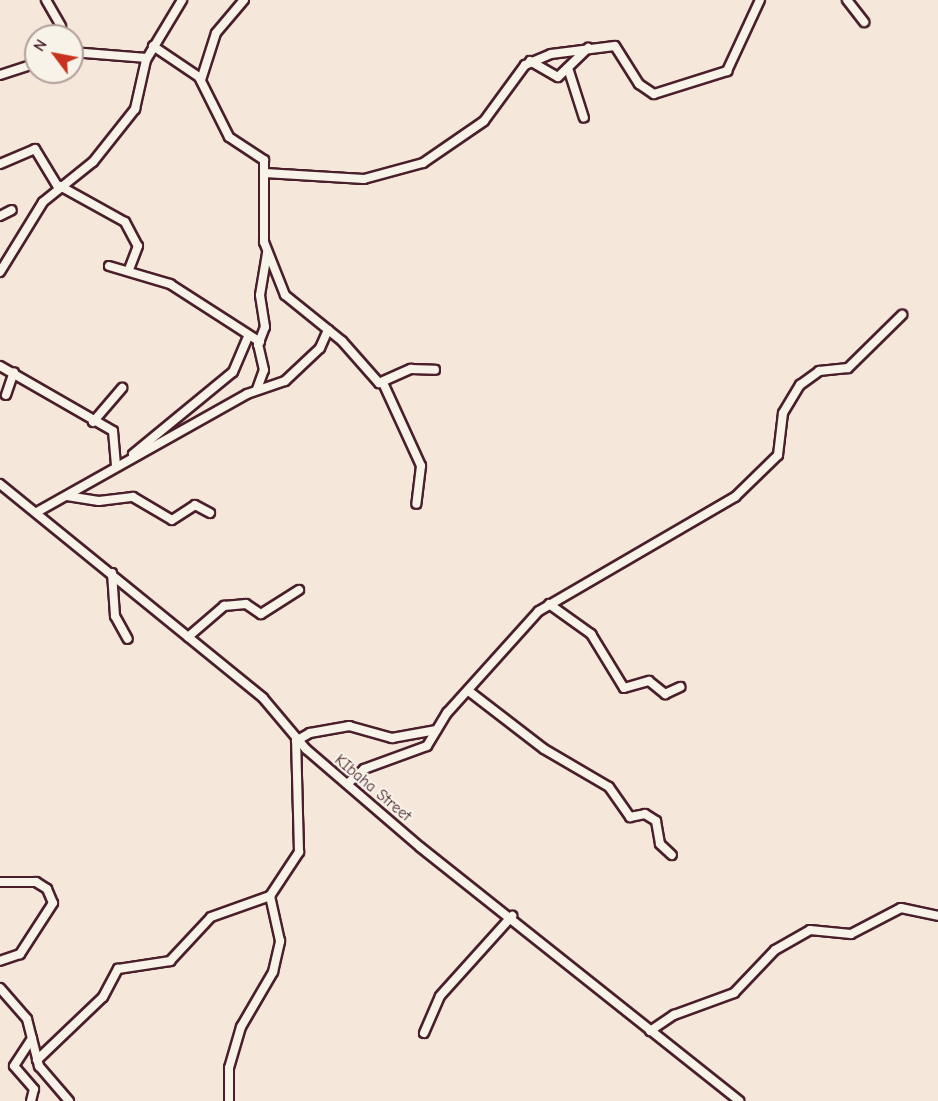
<!DOCTYPE html>
<html>
<head>
<meta charset="utf-8">
<style>
	body { margin:0 }
	#map { position:relative; width:938px; height:1101px; overflow:hidden; background:#f5e7da; font-family:"Comic Neue",sans-serif }
	div>[style] { position:absolute }
	[style*='--x'] { left:calc(var(--x)*1px); top:calc(var(--y)*1px); width:calc(var(--w)*1px); rotate:calc(var(--a)*1deg) }
	.roads { filter:drop-shadow(2px 0 #4a1f2b) drop-shadow(-2px 0 #4a1f2b) drop-shadow(0 2px #4a1f2b) drop-shadow(0 -2px #4a1f2b) }
	.minor>* { height:8px; margin:-4px; padding:0 4px; transform-origin:4px; border-radius:4px; background:#f7f3e8 }
	span { translate:-50% -50%; white-space:nowrap; text-align:center; line-height:1.15; -webkit-text-stroke:4.5px #f7f3e8; paint-order:stroke }
	.street-label { font-size:16px; color:#4a1f2b }
	.north { position:absolute; left:24px; top:24px; width:60px; height:60px; box-sizing:border-box; background:#f7f3e8; border:2px solid #b29e9c; border-radius:50%; rotate:302deg; font-size:16px; font-weight:700; line-height:24px; text-align:center; color:#4a1f2b }
	.north::after { content:''; display:block; margin:auto; width:21px; height:27px; background:#c8321e; clip-path:polygon(50% 0,100% 100%,50% 72%,0 100%) }
</style>
</head>
<body>
<div id="map">
	<div class="roads">
		<div class="minor">
			<i style="--x:46;--y:0;--w:30;--a:60"></i>
			<i style="--x:847;--y:0;--w:28;--a:52"></i>
			<i style="--x:153;--y:46;--w:55;--a:34"></i>
			<i style="--x:199;--y:77;--w:67;--a:63.4"></i>
			<i style="--x:229;--y:137;--w:42;--a:33.3"></i>
			<i style="--x:264;--y:160;--w:82;--a:90"></i>
			<i style="--x:264;--y:242;--w:57;--a:68.4"></i>
			<i style="--x:285;--y:295;--w:73;--a:38.9"></i>
			<i style="--x:342;--y:341;--w:56;--a:48.6"></i>
			<i style="--x:379;--y:383;--w:35;--a:-24"></i>
			<i style="--x:411;--y:369;--w:24;--a:2"></i>
			<i style="--x:72;--y:52;--w:75;--a:4.6"></i>
			<i style="--x:530;--y:61;--w:32;--a:30"></i>
			<i style="--x:558;--y:77;--w:42;--a:-44"></i>
			<i style="--x:568;--y:68;--w:52;--a:72.3"></i>
			<i style="--x:0;--y:75;--w:38;--a:-18"></i>
			<i style="--x:201;--y:80;--w:49;--a:-72.3"></i>
			<i style="--x:216;--y:33;--w:43;--a:-49.7"></i>
			<i style="--x:0;--y:164;--w:38;--a:-23"></i>
			<i style="--x:35;--y:149;--w:44;--a:58.8"></i>
			<i style="--x:265;--y:173;--w:99;--a:3.5"></i>
			<i style="--x:364;--y:179;--w:61;--a:-15.2"></i>
			<i style="--x:423;--y:163;--w:74;--a:-34.5"></i>
			<i style="--x:484;--y:121;--w:69;--a:-53.8"></i>
			<i style="--x:525;--y:65;--w:28;--a:-23"></i>
			<i style="--x:551;--y:54;--w:64;--a:-7.1"></i>
			<i style="--x:615;--y:46;--w:45;--a:57.7"></i>
			<i style="--x:639;--y:84;--w:18;--a:34"></i>
			<i style="--x:654;--y:94;--w:77;--a:-17.5"></i>
			<i style="--x:727;--y:71;--w:78;--a:-65.1"></i>
			<i style="--x:60;--y:186;--w:74;--a:29"></i>
			<i style="--x:125;--y:222;--w:27;--a:62"></i>
			<i style="--x:138;--y:246;--w:26;--a:111"></i>
			<i style="--x:0;--y:216;--w:13;--a:-27"></i>
			<i style="--x:109;--y:266;--w:64;--a:16.4"></i>
			<i style="--x:170;--y:284;--w:107;--a:32.8"></i>
			<i style="--x:0;--y:272;--w:82;--a:-58.4"></i>
			<i style="--x:43;--y:202;--w:64;--a:-38.7"></i>
			<i style="--x:93;--y:162;--w:68;--a:-51.6"></i>
			<i style="--x:135;--y:109;--w:50;--a:-77.3"></i>
			<i style="--x:146;--y:60;--w:70;--a:-59"></i>
			<i style="--x:0;--y:366;--w:130;--a:29.9"></i>
			<i style="--x:113;--y:431;--w:34;--a:85"></i>
			<i style="--x:384;--y:385;--w:89;--a:65.4"></i>
			<i style="--x:421;--y:466;--w:38;--a:97"></i>
			<i style="--x:257;--y:389;--w:20;--a:-70"></i>
			<i style="--x:264;--y:370;--w:26;--a:-103"></i>
			<i style="--x:258;--y:345;--w:19;--a:-69"></i>
			<i style="--x:265;--y:327;--w:32;--a:-99"></i>
			<i style="--x:260;--y:295;--w:43;--a:-80.5"></i>
			<i style="--x:6;--y:395;--w:24;--a:-71"></i>
			<i style="--x:93;--y:422;--w:45;--a:-49.5"></i>
			<i style="--x:133;--y:454;--w:129;--a:-39.4"></i>
			<i style="--x:233;--y:372;--w:39;--a:-67"></i>
			<i style="--x:0;--y:484;--w:339;--a:39.1"></i>
			<i style="--x:263;--y:698;--w:67;--a:49.9"></i>
			<i style="--x:306;--y:749;--w:150;--a:40.7"></i>
			<i style="--x:420;--y:847;--w:408;--a:38.5"></i>
			<i style="--x:67;--y:496;--w:32;--a:9"></i>
			<i style="--x:99;--y:501;--w:34;--a:-7"></i>
			<i style="--x:133;--y:497;--w:45;--a:30.5"></i>
			<i style="--x:172;--y:520;--w:27;--a:-33"></i>
			<i style="--x:195;--y:505;--w:17;--a:28"></i>
			<i style="--x:37;--y:512;--w:241;--a:-29.3"></i>
			<i style="--x:247;--y:394;--w:40;--a:-18.9"></i>
			<i style="--x:285;--y:381;--w:48;--a:-43.3"></i>
			<i style="--x:320;--y:348;--w:20;--a:-66"></i>
			<i style="--x:112;--y:573;--w:43;--a:86"></i>
			<i style="--x:115;--y:616;--w:26;--a:61"></i>
			<i style="--x:549;--y:604;--w:52;--a:35.5"></i>
			<i style="--x:591;--y:634;--w:63;--a:58.6"></i>
			<i style="--x:624;--y:688;--w:26;--a:-16"></i>
			<i style="--x:649;--y:681;--w:21;--a:39"></i>
			<i style="--x:665;--y:694;--w:17;--a:-25"></i>
			<i style="--x:188;--y:637;--w:48;--a:-40.7"></i>
			<i style="--x:224;--y:606;--w:22;--a:-5"></i>
			<i style="--x:246;--y:604;--w:18;--a:34"></i>
			<i style="--x:261;--y:614;--w:45;--a:-32.3"></i>
			<i style="--x:470;--y:692;--w:93;--a:37.6"></i>
			<i style="--x:544;--y:749;--w:75;--a:30.3"></i>
			<i style="--x:609;--y:787;--w:37;--a:55"></i>
			<i style="--x:630;--y:817;--w:15;--a:-11"></i>
			<i style="--x:645;--y:814;--w:13;--a:32"></i>
			<i style="--x:656;--y:821;--w:23;--a:80"></i>
			<i style="--x:660;--y:844;--w:16;--a:43"></i>
			<i style="--x:347;--y:784;--w:23;--a:-41"></i>
			<i style="--x:364;--y:769;--w:67;--a:-20.1"></i>
			<i style="--x:427;--y:746;--w:39;--a:-59"></i>
			<i style="--x:447;--y:713;--w:137;--a:-48"></i>
			<i style="--x:539;--y:611;--w:227;--a:-30.2"></i>
			<i style="--x:735;--y:497;--w:60;--a:-44.3"></i>
			<i style="--x:778;--y:455;--w:42;--a:-83.2"></i>
			<i style="--x:783;--y:413;--w:33;--a:-59"></i>
			<i style="--x:800;--y:385;--w:24;--a:-36"></i>
			<i style="--x:819;--y:371;--w:29;--a:-6"></i>
			<i style="--x:848;--y:368;--w:76;--a:-44.5"></i>
			<i style="--x:0;--y:882;--w:36;--a:0"></i>
			<i style="--x:36;--y:882;--w:13;--a:32"></i>
			<i style="--x:47;--y:889;--w:15;--a:67"></i>
			<i style="--x:53;--y:903;--w:61;--a:122.9"></i>
			<i style="--x:20;--y:954;--w:21;--a:161"></i>
			<i style="--x:0;--y:988;--w:41;--a:48.9"></i>
			<i style="--x:27;--y:1019;--w:49;--a:75.7"></i>
			<i style="--x:39;--y:1066;--w:46;--a:49.4"></i>
			<i style="--x:650;--y:1031;--w:29;--a:-34"></i>
			<i style="--x:674;--y:1015;--w:64;--a:-20.1"></i>
			<i style="--x:734;--y:993;--w:59;--a:-46.4"></i>
			<i style="--x:775;--y:950;--w:40;--a:-29.7"></i>
			<i style="--x:810;--y:930;--w:41;--a:5.6"></i>
			<i style="--x:851;--y:934;--w:56;--a:-27.5"></i>
			<i style="--x:901;--y:908;--w:38;--a:12"></i>
			<i style="--x:424;--y:1033;--w:40;--a:-66.6"></i>
			<i style="--x:440;--y:996;--w:108;--a:-48"></i>
			<i style="--x:37;--y:1060;--w:91;--a:-43.7"></i>
			<i style="--x:103;--y:997;--w:32;--a:-62"></i>
			<i style="--x:118;--y:969;--w:53;--a:-8.7"></i>
			<i style="--x:170;--y:961;--w:60;--a:-47"></i>
			<i style="--x:211;--y:917;--w:63;--a:-19.6"></i>
			<i style="--x:31;--y:1101;--w:12;--a:-76"></i>
			<i style="--x:34;--y:1089;--w:30;--a:-131"></i>
			<i style="--x:14;--y:1066;--w:33;--a:-57"></i>
			<i style="--x:229;--y:1101;--w:33;--a:-90"></i>
			<i style="--x:229;--y:1068;--w:43;--a:-73.7"></i>
			<i style="--x:241;--y:1027;--w:64;--a:-59.8"></i>
			<i style="--x:273;--y:972;--w:32;--a:-77"></i>
			<i style="--x:280;--y:941;--w:46;--a:-102.5"></i>
			<i style="--x:270;--y:896;--w:53;--a:-56.6"></i>
			<i style="--x:299;--y:852;--w:111;--a:-91.5"></i>
			<i style="--x:296;--y:741;--w:16;--a:-30"></i>
			<i style="--x:310;--y:733;--w:40;--a:-10"></i>
			<i style="--x:349;--y:726;--w:45;--a:15.6"></i>
			<i style="--x:392;--y:738;--w:45;--a:-10.3"></i>
		</div>
	</div>
	<div class="street-label">
		<span style="left:373px;top:788px;rotate:40deg">KIbaha Street</span>
	</div>
	<div class="north">N</div>
</div>
</body>
</html>
